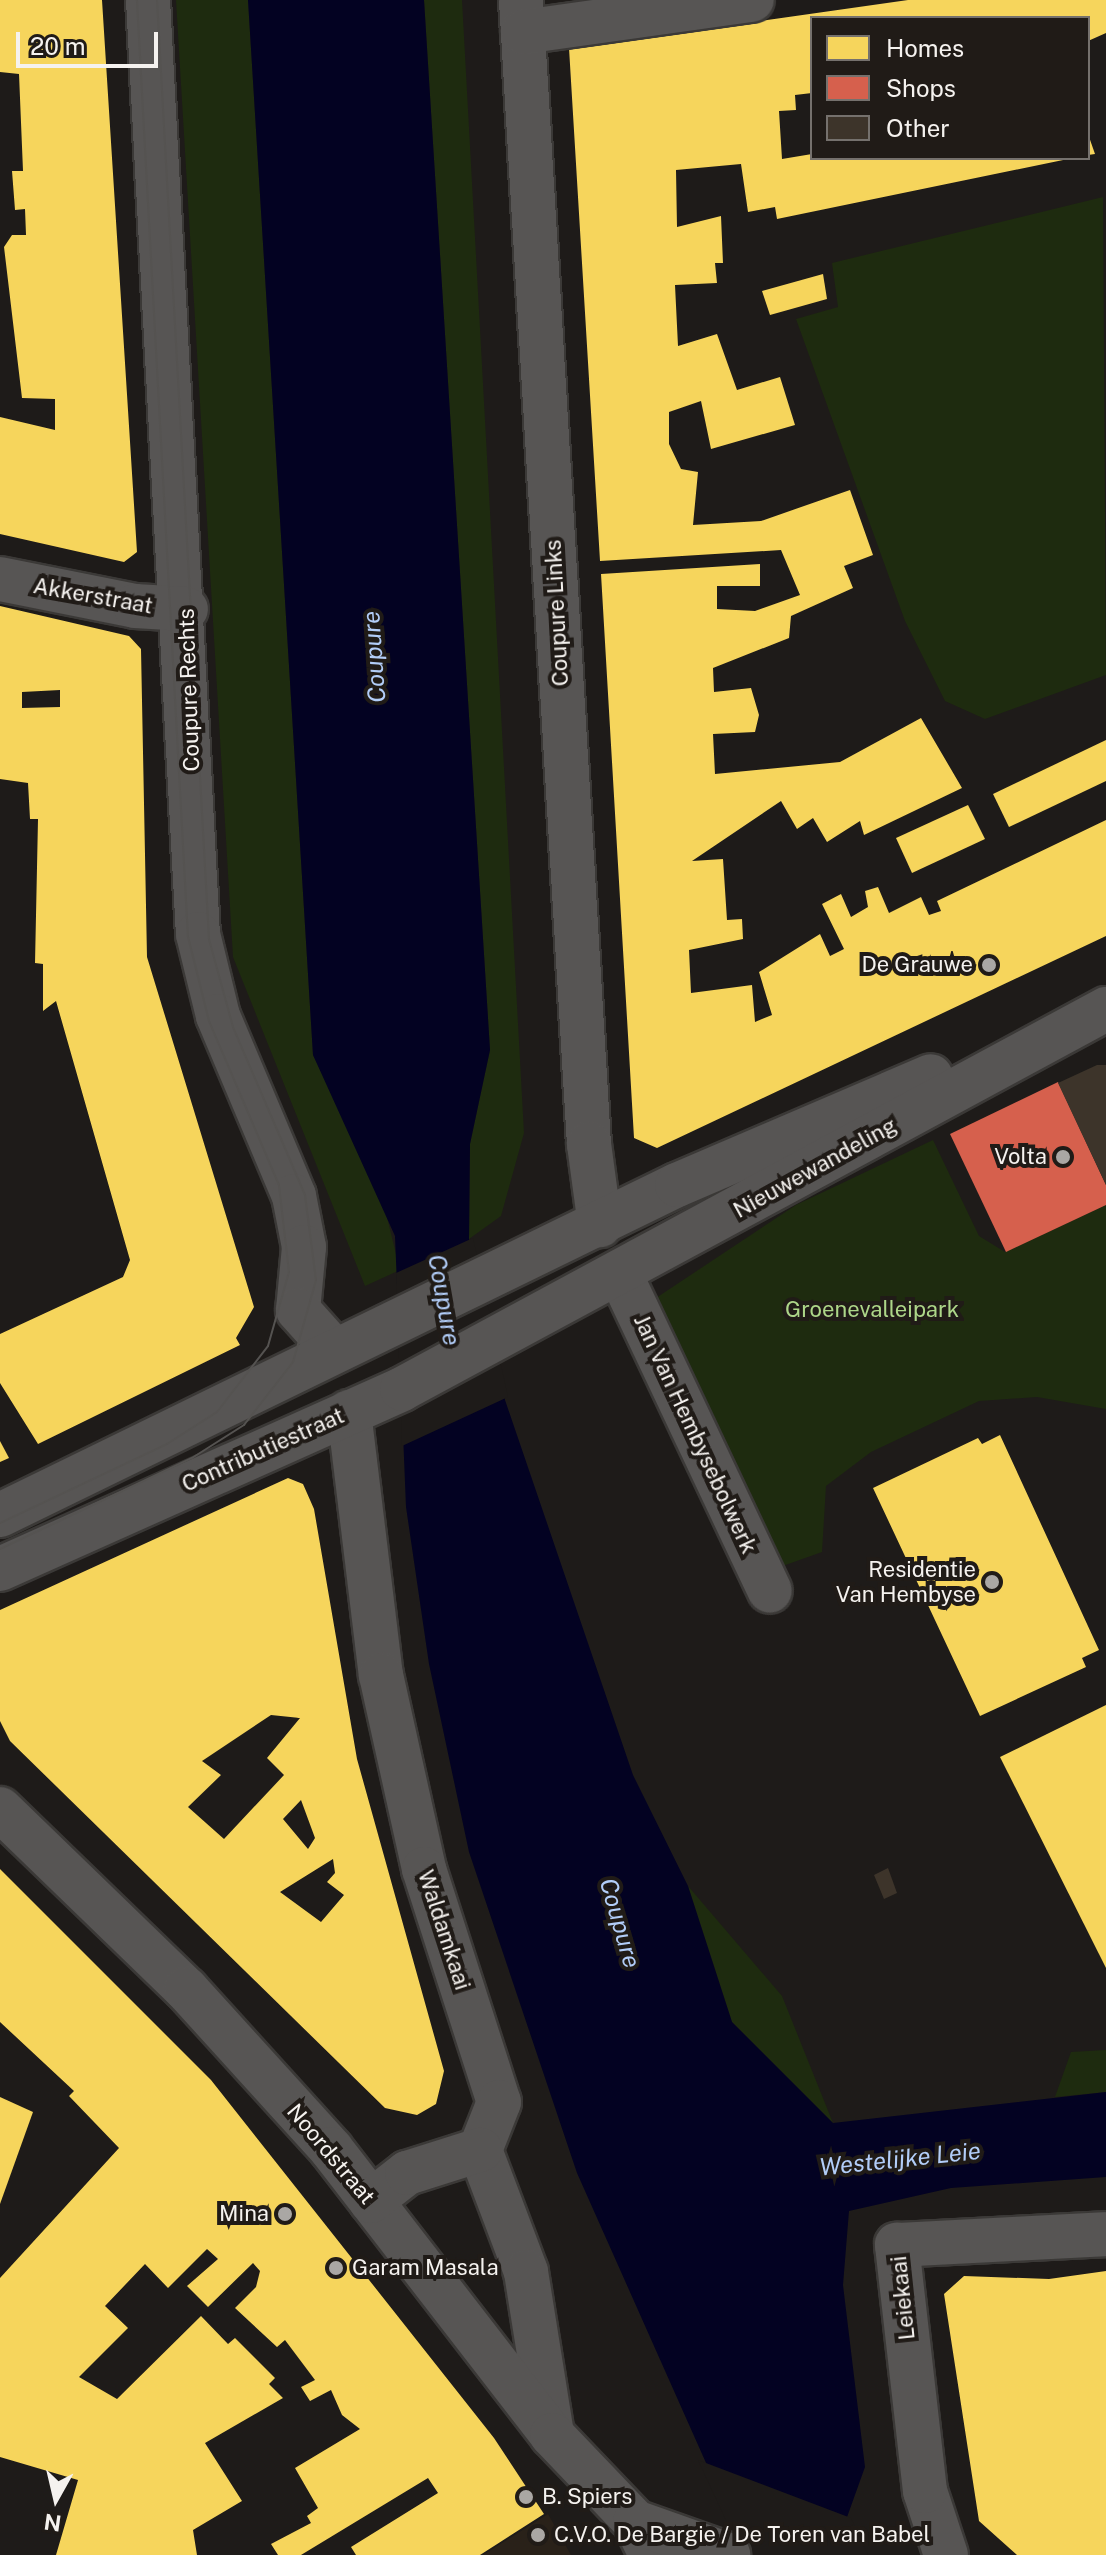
<!DOCTYPE html>
<html>
<head>
<meta charset="utf-8">
<style>
	body { margin:0 }
	#map { position:relative; width:1106px; height:2555px; overflow:hidden; background:#1e1b19; font-family:"Public Sans",sans-serif }
	div>[style] { position:absolute }
	[style*='--x'] { left:calc(var(--x)*1px); top:calc(var(--y)*1px); width:calc(var(--w)*1px); rotate:calc(var(--a)*1deg) }
	.built>* { inset:0; background:#292119 }
	.green>* { inset:0; background:#1e2b0f }
	.water>* { inset:0; background:#030222 }
	.pier>* { inset:0; background:#1e1b19 }
	.homes>* { inset:0; background:#f6d55c }
	.shops>* { inset:0; background:#d6604d }
	.building>* { inset:0; background:#3d342a }
	.roads { filter:drop-shadow(2px 0 #3b3937) drop-shadow(-2px 0 #3b3937) drop-shadow(0 2px #3b3937) drop-shadow(0 -2px #3b3937) }
	.street>* { height:44px; margin:-22px; padding:0 22px; transform-origin:22px; border-radius:22px; background:#575554 }
	.secondary>* { height:44px; margin:-22px; padding:0 22px; transform-origin:22px; border-radius:22px; background:#575554 }
	.tram>* { height:2px; margin:-1px; padding:0 1px; transform-origin:1px; border-radius:1px; background:#555351 }
	.dots>* { width:22px; height:22px; translate:-50% -50%; box-sizing:border-box; border:4px solid #201b17; border-radius:50% }
	span { translate:-50% -50%; white-space:nowrap; text-align:center; line-height:1.15; -webkit-text-stroke:8px #201b17; paint-order:stroke }
	.street-label { font-size:22px; color:#f5f2ef }
	.poi-label { font-size:22px; color:#f5f2ef }
	.right { translate:-100% -50%; text-align:right }
	.left { translate:0 -50%; text-align:left }
	.park-label { font-size:22px; color:#add689 }
	.water-label { font-size:24px; color:#b2cdf8; font-style:italic }
	.legend { position:absolute; left:810px; top:16px; width:280px; height:144px; box-sizing:border-box; background:#201b17; border:2px solid #75716d; margin:0; padding:10px 14px; list-style:none; font-size:24px; color:#f5f2ef }
	.legend li { display:flex; align-items:center; gap:16px; height:40px }
	.legend b { width:40px; border:2px solid #75716d }
	.north { position:absolute; left:16px; top:2459px; width:80px; height:80px; -webkit-text-stroke:6px #201b17; paint-order:stroke; rotate:188deg; font-size:22px; font-weight:700; line-height:32px; text-align:center; color:#f5f2ef }
	.north::after { content:''; display:block; margin:auto; width:28px; height:36px; background:#f5f2ef; clip-path:polygon(50% 0,100% 100%,50% 72%,0 100%) }
	.scale { position:absolute; left:16px; top:32px; width:142px; height:36px; box-sizing:border-box; border:4px solid #f5f2ef; border-top:0; padding-left:10px; font-size:24px; line-height:28px; white-space:nowrap; color:#f5f2ef; -webkit-text-stroke:6px #201b17; paint-order:stroke }
</style>
</head>
<body>
<div id="map">
	<div class="built">
		<i style="clip-path:polygon(548px 2514px,571px 2555px,483px 2555px)"></i>
	</div>
	<div class="green">
		<i style="clip-path:polygon(176px 0,248px 0,313px 1055px,381px 1193px,400px 1270px,365px 1286px,233px 957px)"></i>
		<i style="clip-path:polygon(424px 0,462px 0,524px 1133px,501px 1216px,469px 1239px,470px 1144px,490px 1050px)"></i>
		<i style="clip-path:polygon(1103px 197px,1106px 675px,985px 719px,945px 701px,905px 621px,796px 319px,838px 307px,832px 263px)"></i>
		<i style="clip-path:polygon(933px 1140px,979px 1236px,1005px 1252px,1106px 1205px,1106px 1409px,1037px 1397px,979px 1401px,871px 1452px,826px 1486px,822px 1552px,777px 1568px,650px 1302px,796px 1205px)"></i>
		<i style="clip-path:polygon(688px 1886px,782px 1996px,833px 2123px,732px 2022px)"></i>
		<i style="clip-path:polygon(1106px 2050px,1106px 2092px,1055px 2097px,1071px 2052px)"></i>
	</div>
	<div class="water">
		<i style="clip-path:polygon(248px 0,424px 0,490px 1050px,470px 1144px,469px 1239px,505px 1400px,633px 1775px,688px 1886px,732px 2022px,833px 2123px,1106px 2092px,1106px 2177px,951px 2188px,849px 2211px,843px 2285px,865px 2467px,846px 2520px,747px 2555px,577px 2173px,469px 1852px,429px 1664px,406px 1507px,395px 1236px,313px 1055px)"></i>
	</div>
	<div class="pier">
		<i style="clip-path:polygon(473px 1238px,508px 1397px,402px 1446px,396px 1273px)"></i>
		<i style="clip-path:polygon(698px 2460px,851px 2518px,868px 2555px,742px 2555px)"></i>
	</div>
	<div class="homes">
		<i style="clip-path:polygon(0 0,102px 0,137px 552px,124px 562px,0 534px,0 417px,55px 430px,55px 399px,22px 398px,4px 247px,12px 235px,26px 235px,25px 209px,15px 210px,12px 171px,23px 171px,19px 74px,0 72px)"></i>
		<i style="clip-path:polygon(908px 0,1106px 0,1106px 33px,1088px 41px,1088px 18px,812px 18px,812px 93px,795px 95px,796px 110px,779px 111px,782px 159px,812px 154px,1068px 159px,777px 219px,775px 207px,748px 212px,741px 164px,676px 170px,677px 227px,721px 216px,723px 263px,715px 263px,717px 283px,675px 285px,678px 346px,717px 334px,737px 390px,780px 377px,795px 425px,711px 449px,701px 401px,669px 412px,669px 444px,681px 469px,698px 472px,693px 525px,761px 521px,850px 490px,873px 555px,844px 566px,853px 588px,791px 616px,789px 638px,713px 668px,714px 692px,751px 688px,759px 715px,755px 732px,713px 734px,715px 774px,840px 762px,921px 718px,962px 788px,864px 835px,860px 821px,827px 842px,813px 818px,797px 829px,781px 801px,692px 861px,723px 859px,727px 920px,742px 919px,743px 939px,689px 950px,691px 993px,752px 985px,755px 1022px,762px 1019px,772px 1015px,759px 972px,820px 934px,830px 956px,844px 949px,822px 904px,841px 894px,851px 917px,868px 907px,865px 891px,878px 887px,889px 913px,921px 897px,929px 915px,941px 911px,937px 901px,1106px 820px,1106px 936px,657px 1148px,634px 1138px,601px 574px,760px 564px,760px 586px,717px 586px,717px 609px,755px 611px,800px 595px,781px 550px,600px 561px,569px 48px)"></i>
		<i style="clip-path:polygon(1088px 134px,1095px 154px,1088px 155px)"></i>
		<i style="clip-path:polygon(823px 274px,827px 299px,770px 315px,762px 291px)"></i>
		<i style="clip-path:polygon(evenodd,0 606px,129px 636px,141px 649px,147px 957px,254px 1307px,236px 1338px,240px 1345px,38px 1444px,0 1383px,0 1334px,123px 1277px,130px 1260px,56px 1001px,43px 1011px,43px 964px,35px 963px,38px 819px,30px 819px,28px 783px,0 779px,0 606px,60px 690px,60px 707px,22px 708px,22px 692px,60px 690px)"></i>
		<i style="clip-path:polygon(1106px 740px,1106px 781px,1009px 827px,993px 794px)"></i>
		<i style="clip-path:polygon(968px 805px,985px 839px,912px 873px,896px 838px)"></i>
		<i style="clip-path:polygon(1000px 1435px,1099px 1650px,1082px 1658px,1086px 1667px,980px 1716px,873px 1488px,978px 1438px,982px 1444px)"></i>
		<i style="clip-path:polygon(0 1441px,9px 1458px,0 1462px)"></i>
		<i style="clip-path:polygon(evenodd,288px 1478px,303px 1484px,314px 1509px,357px 1759px,444px 2071px,436px 2104px,417px 2115px,385px 2108px,10px 1741px,0 1721px,0 1610px,288px 1478px,271px 1715px,300px 1718px,267px 1758px,284px 1775px,224px 1839px,188px 1807px,221px 1775px,202px 1761px,271px 1715px,288px 1478px,301px 1800px,315px 1838px,308px 1849px,283px 1819px,301px 1800px,288px 1478px,333px 1859px,335px 1873px,327px 1882px,344px 1895px,321px 1922px,280px 1892px,333px 1859px)"></i>
		<i style="clip-path:polygon(1106px 1705px,1106px 1968px,1000px 1757px)"></i>
		<i style="clip-path:polygon(0 1869px,211px 2080px,494px 2438px,544px 2514px,480px 2555px,356px 2555px,351px 2547px,438px 2493px,428px 2478px,301px 2555px,278px 2555px,271px 2544px,311px 2523px,307px 2516px,318px 2508px,295px 2468px,360px 2429px,342px 2415px,331px 2390px,310px 2401px,301px 2387px,315px 2380px,285px 2340px,277px 2347px,235px 2308px,256px 2287px,260px 2271px,253px 2263px,208px 2307px,187px 2286px,218px 2259px,207px 2249px,168px 2288px,145px 2264px,105px 2306px,128px 2328px,79px 2377px,117px 2399px,201px 2316px,228px 2344px,235px 2338px,275px 2378px,269px 2384px,283px 2398px,205px 2443px,242px 2501px,193px 2530px,197px 2555px,56px 2555px,78px 2480px,0 2457px,0 2278px,119px 2148px,69px 2096px,74px 2091px,0 2022px)"></i>
		<i style="clip-path:polygon(0 2097px,33px 2112px,0 2204px)"></i>
		<i style="clip-path:polygon(1106px 2271px,1106px 2555px,1017px 2555px,979px 2521px,944px 2294px,964px 2276px,1049px 2279px)"></i>
	</div>
	<div class="shops">
		<i style="clip-path:polygon(1058px 1082px,1106px 1185px,1106px 1205px,1006px 1252px,950px 1134px)"></i>
	</div>
	<div class="building">
		<i style="clip-path:polygon(1097px 1065px,1106px 1065px,1106px 1185px,1058px 1083px)"></i>
		<i style="clip-path:polygon(888px 1868px,897px 1893px,884px 1899px,874px 1875px)"></i>
	</div>
	<div class="roads">
		<div class="street">
			<i style="--x:148;--y:0;--w:935;--a:86.94"></i>
			<i style="--x:198;--y:934;--w:84;--a:76.3"></i>
			<i style="--x:218;--y:1016;--w:195;--a:67.1"></i>
			<i style="--x:294;--y:1196;--w:52;--a:78.9"></i>
			<i style="--x:304;--y:1247;--w:63;--a:95.4"></i>
			<i style="--x:298;--y:1310;--w:52;--a:48.1"></i>
			<i style="--x:521;--y:0;--w:1146;--a:86.6"></i>
			<i style="--x:589;--y:1144;--w:82;--a:82.3"></i>
			<i style="--x:523;--y:32;--w:231;--a:-8"></i>
			<i style="--x:0;--y:579;--w:138;--a:11.3"></i>
			<i style="--x:135;--y:606;--w:51;--a:3.4"></i>
			<i style="--x:621;--y:1276;--w:348;--a:64.7"></i>
			<i style="--x:349;--y:1412;--w:265;--a:83.1"></i>
			<i style="--x:381;--y:1675;--w:199;--a:77.5"></i>
			<i style="--x:424;--y:1869;--w:245;--a:72.2"></i>
			<i style="--x:499;--y:2102;--w:52;--a:111.6"></i>
			<i style="--x:480;--y:2150;--w:130;--a:69.3"></i>
			<i style="--x:526;--y:2272;--w:165;--a:80.9"></i>
			<i style="--x:0;--y:1809;--w:259;--a:44.1"></i>
			<i style="--x:186;--y:1989;--w:216;--a:47.8"></i>
			<i style="--x:331;--y:2149;--w:361;--a:52.3"></i>
			<i style="--x:552;--y:2435;--w:120;--a:46.3"></i>
			<i style="--x:635;--y:2522;--w:37;--a:64"></i>
			<i style="--x:371;--y:2201;--w:46;--a:-37.9"></i>
			<i style="--x:407;--y:2173;--w:77;--a:-17.5"></i>
			<i style="--x:635;--y:2522;--w:99;--a:19.5"></i>
			<i style="--x:946;--y:2555;--w:67;--a:-108.2"></i>
			<i style="--x:925;--y:2491;--w:248;--a:-96.5"></i>
			<i style="--x:897;--y:2245;--w:209;--a:-3"></i>
		</div>
		<div class="secondary">
			<i style="--x:0;--y:1515;--w:753;--a:-25.99"></i>
			<i style="--x:677;--y:1185;--w:276;--a:-23.2"></i>
			<i style="--x:0;--y:1569;--w:440;--a:-24.1"></i>
			<i style="--x:402;--y:1389;--w:800;--a:-28.36"></i>
		</div>
	</div>
	<div class="tram">
		<i style="--x:0;--y:1523;--w:185;--a:-25.3"></i>
		<i style="--x:167;--y:1444;--w:59;--a:-32.6"></i>
		<i style="--x:217;--y:1412;--w:83;--a:-52.3"></i>
		<i style="--x:268;--y:1346;--w:77;--a:-74.2"></i>
		<i style="--x:289;--y:1272;--w:88;--a:-96.6"></i>
		<i style="--x:279;--y:1185;--w:178;--a:-113.1"></i>
		<i style="--x:209;--y:1021;--w:87;--a:-104"></i>
		<i style="--x:188;--y:937;--w:938;--a:-93.12"></i>
		<i style="--x:0;--y:1549;--w:212;--a:-25.4"></i>
		<i style="--x:192;--y:1458;--w:62;--a:-32.4"></i>
		<i style="--x:244;--y:1425;--w:80;--a:-52.1"></i>
		<i style="--x:293;--y:1362;--w:85;--a:-74.3"></i>
		<i style="--x:316;--y:1280;--w:86;--a:-97.4"></i>
		<i style="--x:305;--y:1195;--w:183;--a:-113.2"></i>
		<i style="--x:233;--y:1027;--w:91;--a:-105.3"></i>
		<i style="--x:209;--y:939;--w:940;--a:-93.17"></i>
	</div>
	<div class="dots">
		<i style="left:989px;top:965px;background:#aaa7a4"></i>
		<i style="left:1063px;top:1157px;background:#aaa7a4"></i>
		<i style="left:992px;top:1582px;background:#aaa7a4"></i>
		<i style="left:285px;top:2214px;background:#aaa7a4"></i>
		<i style="left:336px;top:2268px;background:#aaa7a4"></i>
		<i style="left:526px;top:2497px;background:#aaa7a4"></i>
		<i style="left:538px;top:2535px;background:#aaa7a4"></i>
	</div>
	<div class="street-label">
		<span style="left:93px;top:596px;rotate:10deg">Akkerstraat</span>
		<span style="left:557px;top:613px;rotate:-93deg">Coupure Links</span>
		<span style="left:189px;top:690px;rotate:-92deg">Coupure Rechts</span>
		<span style="left:815px;top:1168px;rotate:-29deg">Nieuwewandeling</span>
		<span style="left:695px;top:1434px;rotate:65deg">Jan Van Hembysebolwerk</span>
		<span style="left:263px;top:1450px;rotate:-24deg">Contributiestraat</span>
		<span style="left:444px;top:1930px;rotate:72deg">Waldamkaai</span>
		<span style="left:331px;top:2154px;rotate:50deg">Noordstraat</span>
		<span style="left:903px;top:2298px;rotate:-96deg">Leiekaai</span>
	</div>
	<div class="poi-label">
		<span class="right" style="left:973px;top:965px">De Grauwe</span>
		<span class="right" style="left:1047px;top:1157px">Volta</span>
		<span class="right" style="left:976px;top:1582px">Residentie<br>Van Hembyse</span>
		<span class="right" style="left:269px;top:2214px">Mina</span>
		<span class="left" style="left:352px;top:2268px">Garam Masala</span>
		<span class="left" style="left:542px;top:2497px">B. Spiers</span>
		<span class="left" style="left:554px;top:2535px">C.V.O. De Bargie / De Toren van Babel</span>
	</div>
	<div class="park-label">
		<span style="left:872px;top:1310px">Groenevalleipark</span>
	</div>
	<div class="water-label">
		<span style="left:374px;top:657px;rotate:-94deg">Coupure</span>
		<span style="left:444px;top:1300px;rotate:80deg">Coupure</span>
		<span style="left:620px;top:1923px;rotate:74deg">Coupure</span>
		<span style="left:900px;top:2159px;rotate:-6deg">Westelijke Leie</span>
	</div>
	<ul class="legend">
	<li><b style="height:22px;background:#f6d55c"></b>Homes</li>
	<li><b style="height:22px;background:#d6604d"></b>Shops</li>
	<li><b style="height:22px;background:#3d342a"></b>Other</li>
	</ul>
	<div class="north">N</div>
	<div class="scale">20 m</div>
</div>
</body>
</html>
